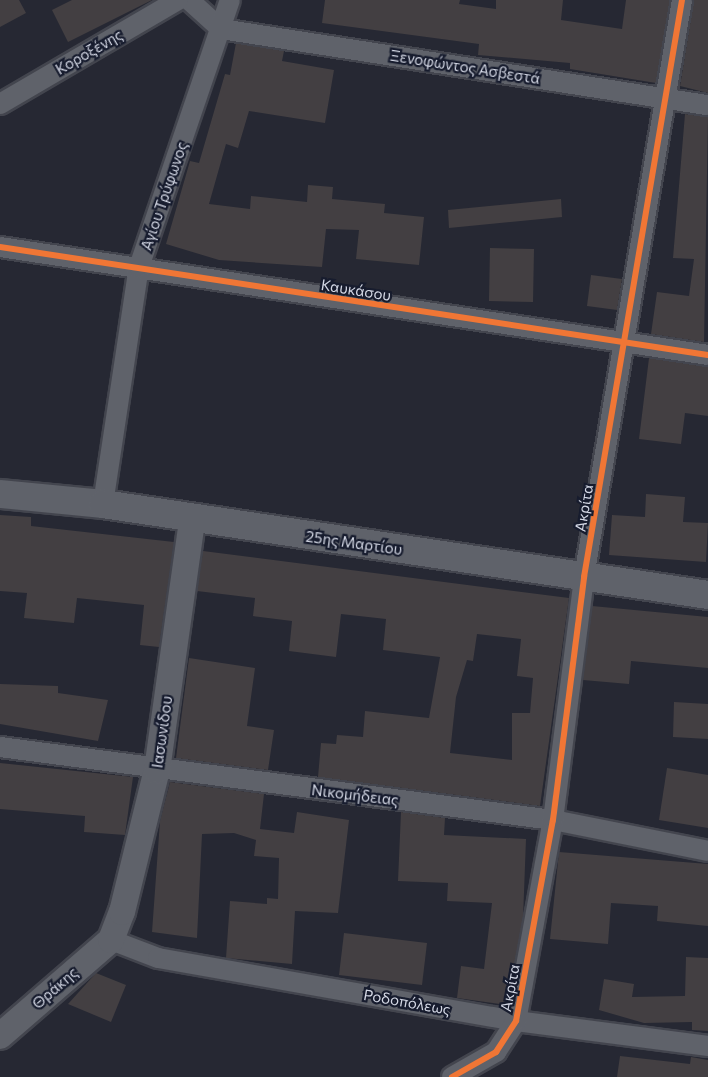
<!DOCTYPE html>
<html>
<head>
<meta charset="utf-8">
<style>
	body { margin:0 }
	#map { position:relative; width:708px; height:1077px; overflow:hidden; background:#262833; font-family:Commissioner,sans-serif }
	div>[style] { position:absolute }
	[style*='--x'] { left:calc(var(--x)*1px); top:calc(var(--y)*1px); width:calc(var(--w)*1px); rotate:calc(var(--a)*1deg) }
	.building>* { inset:0; background:#433f42 }
	.roads { filter:drop-shadow(2px 0 #43454e) drop-shadow(-2px 0 #43454e) drop-shadow(0 2px #43454e) drop-shadow(0 -2px #43454e) }
	.minor>* { height:20px; margin:-10px; padding:0 10px; transform-origin:10px; border-radius:10px; background:#5f626a }
	.tertiary>* { height:26px; margin:-13px; padding:0 13px; transform-origin:13px; border-radius:13px; background:#5f626a }
	.secondary>* { height:28px; margin:-14px; padding:0 14px; transform-origin:14px; border-radius:14px; background:#5f626a }
	.cycleway>* { height:6px; margin:-3px; padding:0 3px; transform-origin:3px; border-radius:3px; background:#f07635 }
	span { translate:-50% -50%; white-space:nowrap; text-align:center; line-height:1.15; -webkit-text-stroke:4.5px #171c2e; paint-order:stroke }
	.street-label { font-size:15px; color:#d4d8e5 }
</style>
</head>
<body>
<div id="map">
	<div class="building">
		<i style="clip-path:polygon(0 0,19px 0,26px 13px,0 27px)"></i>
		<i style="clip-path:polygon(72px 0,152px 0,68px 42px,52px 10px)"></i>
		<i style="clip-path:polygon(325px 0,460px 0,459px 4px,496px 9px,496px 0,563px 0,561px 20px,622px 29px,626px 0,670px 0,656px 83px,570px 69px,570px 63px,478px 55px,479px 44px,322px 23px)"></i>
		<i style="clip-path:polygon(694px 0,708px 0,708px 93px,680px 86px)"></i>
		<i style="clip-path:polygon(236px 43px,284px 51px,282px 61px,334px 70px,325px 123px,249px 111px,238px 148px,226px 144px,209px 204px,250px 209px,251px 196px,307px 202px,308px 185px,333px 187px,332px 199px,385px 204px,384px 213px,424px 217px,419px 265px,356px 259px,359px 230px,326px 229px,322px 267px,219px 260px,166px 244px,190px 161px,199px 163px,225px 74px,230px 75px)"></i>
		<i style="clip-path:polygon(685px 114px,708px 117px,704px 342px,651px 334px,657px 292px,689px 296px,694px 259px,673px 258px)"></i>
		<i style="clip-path:polygon(561px 199px,562px 217px,449px 228px,448px 210px)"></i>
		<i style="clip-path:polygon(490px 248px,534px 249px,533px 302px,489px 301px)"></i>
		<i style="clip-path:polygon(591px 275px,622px 279px,617px 310px,587px 306px)"></i>
		<i style="clip-path:polygon(649px 358px,708px 367px,708px 416px,685px 413px,681px 444px,639px 439px)"></i>
		<i style="clip-path:polygon(646px 494px,685px 497px,683px 522px,708px 523px,706px 562px,609px 555px,612px 515px,645px 517px)"></i>
		<i style="clip-path:polygon(0 515px,31px 517px,31px 526px,174px 542px,159px 647px,140px 645px,144px 605px,77px 598px,74px 623px,24px 618px,27px 593px,0 591px)"></i>
		<i style="clip-path:polygon(evenodd,203px 551px,569px 598px,540px 806px,318px 777px,321px 743px,336px 744px,337px 735px,363px 737px,365px 711px,429px 718px,440px 657px,383px 650px,386px 619px,341px 614px,336px 657px,289px 651px,292px 621px,253px 616px,255px 598px,197px 591px,203px 551px,477px 634px,521px 639px,517px 676px,533px 678px,530px 713px,512px 713px,512px 760px,450px 753px,456px 697px,467px 660px,473px 661px,477px 634px)"></i>
		<i style="clip-path:polygon(592px 606px,708px 617px,708px 668px,631px 661px,629px 684px,583px 680px)"></i>
		<i style="clip-path:polygon(189px 658px,255px 668px,247px 726px,274px 730px,268px 770px,176px 758px)"></i>
		<i style="clip-path:polygon(0 684px,58px 686px,58px 693px,108px 700px,98px 741px,0 724px)"></i>
		<i style="clip-path:polygon(674px 702px,708px 704px,708px 739px,673px 737px)"></i>
		<i style="clip-path:polygon(0 763px,133px 777px,125px 835px,84px 832px,85px 816px,0 809px)"></i>
		<i style="clip-path:polygon(667px 768px,708px 775px,708px 828px,659px 820px)"></i>
		<i style="clip-path:polygon(170px 782px,264px 794px,260px 829px,294px 833px,297px 812px,349px 820px,338px 913px,295px 911px,292px 964px,226px 958px,230px 901px,267px 904px,267px 898px,278px 899px,279px 858px,254px 856px,256px 840px,234px 833px,202px 834px,197px 938px,152px 932px,160px 821px)"></i>
		<i style="clip-path:polygon(401px 812px,445px 818px,444px 835px,526px 839px,523px 919px,507px 1005px,457px 998px,461px 966px,484px 969px,492px 903px,447px 901px,448px 883px,398px 881px)"></i>
		<i style="clip-path:polygon(559px 852px,708px 864px,708px 926px,657px 921px,658px 906px,611px 903px,608px 944px,550px 939px)"></i>
		<i style="clip-path:polygon(344px 933px,427px 943px,422px 985px,339px 975px)"></i>
		<i style="clip-path:polygon(686px 957px,708px 958px,708px 1031px,692px 1030px,692px 1022px,644px 1023px,599px 1010px,604px 979px,634px 984px,632px 997px,685px 996px)"></i>
		<i style="clip-path:polygon(96px 973px,126px 985px,111px 1022px,68px 1004px)"></i>
		<i style="clip-path:polygon(620px 1056px,690px 1064px,691px 1057px,708px 1060px,708px 1077px,617px 1077px)"></i>
	</div>
	<div class="roads">
		<div class="minor">
			<i style="--x:189;--y:0;--w:43;--a:42.2"></i>
			<i style="--x:221;--y:29;--w:493;--a:8.9"></i>
			<i style="--x:0;--y:104;--w:206;--a:-30.3"></i>
			<i style="--x:0;--y:247;--w:716;--a:8.67"></i>
			<i style="--x:103;--y:504;--w:240;--a:-81.4"></i>
			<i style="--x:139;--y:267;--w:282;--a:-71.2"></i>
			<i style="--x:0;--y:747;--w:558;--a:7.52"></i>
			<i style="--x:553;--y:820;--w:158;--a:11.3"></i>
			<i style="--x:111;--y:940;--w:50;--a:21"></i>
			<i style="--x:158;--y:958;--w:364;--a:10"></i>
			<i style="--x:516;--y:1021;--w:194;--a:7.4"></i>
			<i style="--x:452;--y:1077;--w:51;--a:-29.6"></i>
			<i style="--x:496;--y:1052;--w:37;--a:-57"></i>
			<i style="--x:516;--y:1021;--w:204;--a:-79.6"></i>
			<i style="--x:553;--y:820;--w:245;--a:-82.7"></i>
			<i style="--x:584;--y:577;--w:585;--a:-80.36"></i>
		</div>
		<div class="tertiary">
			<i style="--x:0;--y:1036;--w:147;--a:-40.9"></i>
			<i style="--x:111;--y:940;--w:30;--a:-69"></i>
			<i style="--x:122;--y:912;--w:146;--a:-76.2"></i>
			<i style="--x:157;--y:770;--w:252;--a:-82"></i>
		</div>
		<div class="secondary">
			<i style="--x:0;--y:494;--w:103;--a:5.5"></i>
			<i style="--x:103;--y:504;--w:612;--a:8.55"></i>
		</div>
	</div>
	<div class="cycleway">
		<i style="--x:0;--y:247;--w:716;--a:8.67"></i>
		<i style="--x:452;--y:1077;--w:51;--a:-29.6"></i>
		<i style="--x:496;--y:1052;--w:37;--a:-57"></i>
		<i style="--x:516;--y:1021;--w:204;--a:-79.6"></i>
		<i style="--x:553;--y:820;--w:245;--a:-82.7"></i>
		<i style="--x:584;--y:577;--w:585;--a:-80.36"></i>
	</div>
	<div class="street-label">
		<span style="left:89px;top:52px;rotate:-30deg">Κοροξένης</span>
		<span style="left:465px;top:67px;rotate:9deg">Ξενοφώντος Ασβεστά</span>
		<span style="left:164px;top:196px;rotate:-71deg">Αγίου Τρύφωνος</span>
		<span style="left:356px;top:290px;rotate:9deg">Καυκάσου</span>
		<span style="left:584px;top:508px;rotate:-80deg">Ακρίτα</span>
		<span style="left:354px;top:543px;rotate:8deg">25ης Μαρτίου</span>
		<span style="left:162px;top:732px;rotate:-82deg">Ιασωνίδου</span>
		<span style="left:355px;top:795px;rotate:7deg">Νικομήδειας</span>
		<span style="left:55px;top:988px;rotate:-41deg">Θράκης</span>
		<span style="left:510px;top:988px;rotate:-79deg">Ακρίτα</span>
		<span style="left:407px;top:1002px;rotate:10deg">Ροδοπόλεως</span>
	</div>
</div>
</body>
</html>
